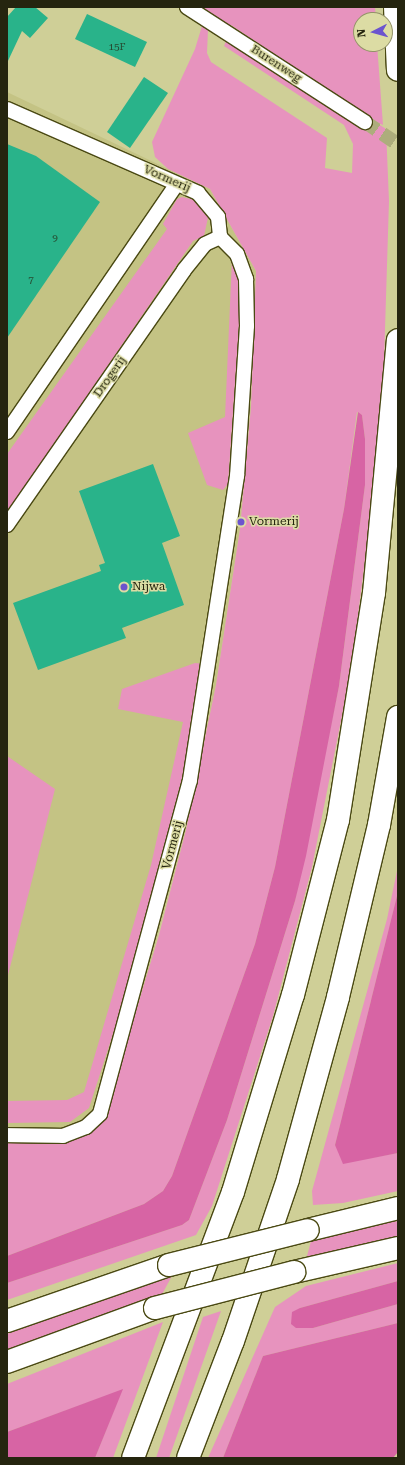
<!DOCTYPE html>
<html>
<head>
<meta charset="utf-8">
<style>
	body { margin:0 }
	#map { position:relative; width:405px; height:1465px; overflow:hidden; background:#cfcf97; font-family:"Roboto Serif",serif }
	div>[style] { position:absolute }
	[style*='--x'] { left:calc(var(--x)*1px); top:calc(var(--y)*1px); width:calc(var(--w)*1px); rotate:calc(var(--a)*1deg) }
	.built>* { inset:0; background:#c4c384 }
	.green>* { inset:0; background:#e793be }
	.forest>* { inset:0; background:#d764a4 }
	.building>* { inset:0; background:#29b38a }
	.minor-tunnel>* { height:14px; margin-top:-7px; transform-origin:0; background:repeating-linear-gradient(90deg,#adad7c 0 14px,transparent 0 21px) }
	.roads { filter:drop-shadow(1px 0 #4a4913) drop-shadow(-1px 0 #4a4913) drop-shadow(0 1px #4a4913) drop-shadow(0 -1px #4a4913) }
	.minor>* { height:14px; margin:-7px; padding:0 7px; transform-origin:7px; border-radius:7px; background:#fff }
	.motorway>* { height:22px; margin:-11px; padding:0 11px; transform-origin:11px; border-radius:11px; background:#fff }
	.bridges { filter:drop-shadow(1px 0 #4a4913) drop-shadow(-1px 0 #4a4913) drop-shadow(0 1px #4a4913) drop-shadow(0 -1px #4a4913) }
	.motorway-bridge>* { height:22px; margin:-11px; padding:0 11px; transform-origin:11px; border-radius:11px; background:#fff }
	.dots>* { width:11px; height:11px; translate:-50% -50%; box-sizing:border-box; border:2px solid #dcdca4; border-radius:50% }
	span { translate:-50% -50%; white-space:nowrap; text-align:center; line-height:1.15; -webkit-text-stroke:3px #dcdca4; paint-order:stroke }
	.number-label { font-size:10px; color:#26482e }
	.number-label span { -webkit-text-stroke-width:0 }
	.street-label { font-size:12px; color:#25250f }
	.poi-label { font-size:12px; color:#25250f }
	.left { translate:0 -50%; text-align:left }
	.frame { position:absolute; inset:0; border:8px solid #25250f; pointer-events:none }
	.north { position:absolute; left:353px; top:12px; width:40px; height:40px; box-sizing:border-box; background:#dcdca4; border:1px solid #939368; border-radius:50%; rotate:264deg; font-size:11px; font-weight:700; line-height:16px; text-align:center; color:#25250f }
	.north::after { content:''; display:block; margin:auto; width:14px; height:18px; background:#6c54ce; clip-path:polygon(50% 0,100% 100%,50% 72%,0 100%) }
</style>
</head>
<body>
<div id="map">
	<div class="built">
		<i style="clip-path:polygon(7px 92px,210px 189px,256px 271px,251px 407px,240px 529px,216px 685px,186px 830px,144px 987px,101px 1119px,95px 1129px,75px 1138px,7px 1139px)"></i>
	</div>
	<div class="green">
		<i style="clip-path:polygon(195px 7px,375px 7px,376px 20px,361px 20px,361px 44px,377px 44px,383px 125px,374px 121px,386px 129px,389px 201px,382px 426px,351px 670px,312px 867px,273px 1016px,212px 1206px,196px 1235px,7px 1300px,7px 1283px,182px 1225px,189px 1220px,227px 1120px,295px 901px,339px 686px,365px 485px,365px 439px,362px 415px,357px 412px,344px 509px,275px 867px,255px 944px,172px 1176px,163px 1191px,144px 1204px,7px 1256px,7px 1139px,75px 1138px,95px 1129px,124px 1051px,159px 935px,186px 830px,216px 685px,240px 529px,251px 407px,256px 271px,210px 189px,168px 169px,155px 157px,152px 142px,195px 49px,202px 26px,208px 30px,207px 53px,211px 62px,327px 138px,325px 168px,352px 173px,353px 144px,344px 125px,224px 46px,226px 41px,362px 126px,368px 118px,231px 25px,229px 28px)"></i>
		<i style="clip-path:polygon(182px 197px,199px 201px,209px 213px,204px 236px,193px 241px,7px 513px,7px 454px,167px 229px,163px 224px,177px 199px)"></i>
		<i style="clip-path:polygon(232px 259px,240px 271px,240px 310px,228px 484px,223px 490px,207px 485px,188px 433px,225px 417px)"></i>
		<i style="clip-path:polygon(195px 663px,205px 664px,192px 739px,132px 975px,89px 1108px,70px 1122px,7px 1123px,7px 1101px,67px 1100px,84px 1092px,151px 865px,183px 722px,118px 709px,122px 689px)"></i>
		<i style="clip-path:polygon(7px 756px,55px 789px,7px 979px)"></i>
		<i style="clip-path:polygon(398px 866px,398px 892px,335px 1145px,348px 1162px,398px 1153px,398px 1191px,343px 1203px,313px 1205px,312px 1191px,387px 919px)"></i>
		<i style="clip-path:polygon(398px 1221px,398px 1240px,306px 1260px,311px 1241px,348px 1230px)"></i>
		<i style="clip-path:polygon(398px 1263px,398px 1281px,300px 1308px,296px 1328px,313px 1328px,398px 1304px,398px 1323px,263px 1356px,223px 1458px,208px 1458px,275px 1307px,306px 1286px)"></i>
		<i style="clip-path:polygon(173px 1274px,160px 1298px,7px 1358px,7px 1334px,56px 1313px)"></i>
		<i style="clip-path:polygon(221px 1311px,169px 1458px,156px 1458px,203px 1317px)"></i>
		<i style="clip-path:polygon(163px 1322px,113px 1458px,95px 1458px,122px 1390px,7px 1432px,7px 1384px)"></i>
	</div>
	<div class="forest">
		<i style="clip-path:polygon(358px 412px,362px 415px,365px 439px,365px 485px,339px 686px,306px 856px,295px 901px,227px 1120px,189px 1220px,182px 1225px,7px 1283px,7px 1256px,144px 1204px,163px 1191px,172px 1176px,255px 944px,275px 867px,344px 509px)"></i>
		<i style="clip-path:polygon(398px 892px,398px 1153px,343px 1164px,335px 1145px)"></i>
		<i style="clip-path:polygon(398px 1281px,398px 1304px,313px 1328px,296px 1328px,291px 1324px,292px 1312px,300px 1308px)"></i>
		<i style="clip-path:polygon(398px 1323px,398px 1452px,393px 1458px,223px 1458px,263px 1356px)"></i>
		<i style="clip-path:polygon(123px 1389px,95px 1458px,7px 1458px,7px 1432px)"></i>
	</div>
	<div class="building">
		<i style="clip-path:polygon(16px 7px,35px 7px,48px 18px,30px 38px,22px 31px,7px 63px,7px 17px)"></i>
		<i style="clip-path:polygon(87px 14px,147px 42px,135px 67px,75px 39px)"></i>
		<i style="clip-path:polygon(144px 77px,168px 93px,130px 148px,107px 132px)"></i>
		<i style="clip-path:polygon(7px 144px,36px 156px,100px 202px,7px 338px)"></i>
		<i style="clip-path:polygon(153px 464px,180px 536px,162px 543px,184px 605px,122px 628px,126px 638px,38px 670px,13px 603px,101px 571px,99px 565px,105px 563px,79px 491px)"></i>
	</div>
	<div class="minor-tunnel">
		<i style="--x:365;--y:122;--w:40;--a:34"></i>
	</div>
	<div class="roads">
		<div class="minor">
			<i style="--x:187;--y:7;--w:212;--a:32.9"></i>
			<i style="--x:7;--y:109;--w:209;--a:23.7"></i>
			<i style="--x:198;--y:193;--w:31;--a:50"></i>
			<i style="--x:218;--y:217;--w:20;--a:84"></i>
			<i style="--x:220;--y:237;--w:24;--a:45"></i>
			<i style="--x:237;--y:254;--w:27;--a:70"></i>
			<i style="--x:246;--y:279;--w:47;--a:88.8"></i>
			<i style="--x:247;--y:326;--w:150;--a:93.8"></i>
			<i style="--x:237;--y:476;--w:308;--a:98.8"></i>
			<i style="--x:190;--y:780;--w:346;--a:105.1"></i>
			<i style="--x:100;--y:1114;--w:19;--a:137"></i>
			<i style="--x:86;--y:1127;--w:25;--a:159"></i>
			<i style="--x:63;--y:1136;--w:56;--a:-179"></i>
			<i style="--x:7;--y:432;--w:299;--a:-55.6"></i>
			<i style="--x:7;--y:525;--w:310;--a:-55.2"></i>
			<i style="--x:184;--y:270;--w:33;--a:-51"></i>
			<i style="--x:205;--y:244;--w:17;--a:-25"></i>
		</div>
		<div class="motorway">
			<i style="--x:395;--y:7;--w:63;--a:87.3"></i>
			<i style="--x:308;--y:1230;--w:93;--a:-13.7"></i>
			<i style="--x:294;--y:1272;--w:107;--a:-13"></i>
			<i style="--x:7;--y:1321;--w:171;--a:-19.1"></i>
			<i style="--x:7;--y:1362;--w:158;--a:-20"></i>
			<i style="--x:133;--y:1458;--w:284;--a:-69.4"></i>
			<i style="--x:233;--y:1192;--w:206;--a:-73.1"></i>
			<i style="--x:293;--y:995;--w:181;--a:-75.6"></i>
			<i style="--x:338;--y:820;--w:230;--a:-81"></i>
			<i style="--x:374;--y:593;--w:254;--a:-84.6"></i>
			<i style="--x:188;--y:1458;--w:125;--a:-69"></i>
			<i style="--x:233;--y:1341;--w:171;--a:-71.2"></i>
			<i style="--x:288;--y:1179;--w:189;--a:-74.6"></i>
			<i style="--x:338;--y:997;--w:177;--a:-76.6"></i>
			<i style="--x:379;--y:825;--w:110;--a:-80"></i>
		</div>
	</div>
	<div class="bridges">
		<div class="motorway-bridge">
			<i style="--x:169;--y:1265;--w:143;--a:-14.1"></i>
			<i style="--x:155;--y:1308;--w:144;--a:-14.5"></i>
		</div>
	</div>
	<div class="dots">
		<i style="left:241px;top:522px;background:#6c54ce"></i>
		<i style="left:124px;top:587px;background:#6c54ce"></i>
	</div>
	<div class="number-label">
		<span style="left:117px;top:47px">15F</span>
		<span style="left:55px;top:238px">9</span>
		<span style="left:31px;top:280px">7</span>
	</div>
	<div class="street-label">
		<span style="left:276px;top:64px;rotate:33deg">Burenweg</span>
		<span style="left:167px;top:179px;rotate:24deg">Vormerij</span>
		<span style="left:110px;top:377px;rotate:-55deg">Drogerij</span>
		<span style="left:173px;top:845px;rotate:-75deg">Vormerij</span>
	</div>
	<div class="poi-label">
		<span class="left" style="left:249px;top:522px">Vormerij</span>
		<span class="left" style="left:132px;top:587px">Nijwa</span>
	</div>
	<div class="frame"></div>
	<div class="north">N</div>
</div>
</body>
</html>
